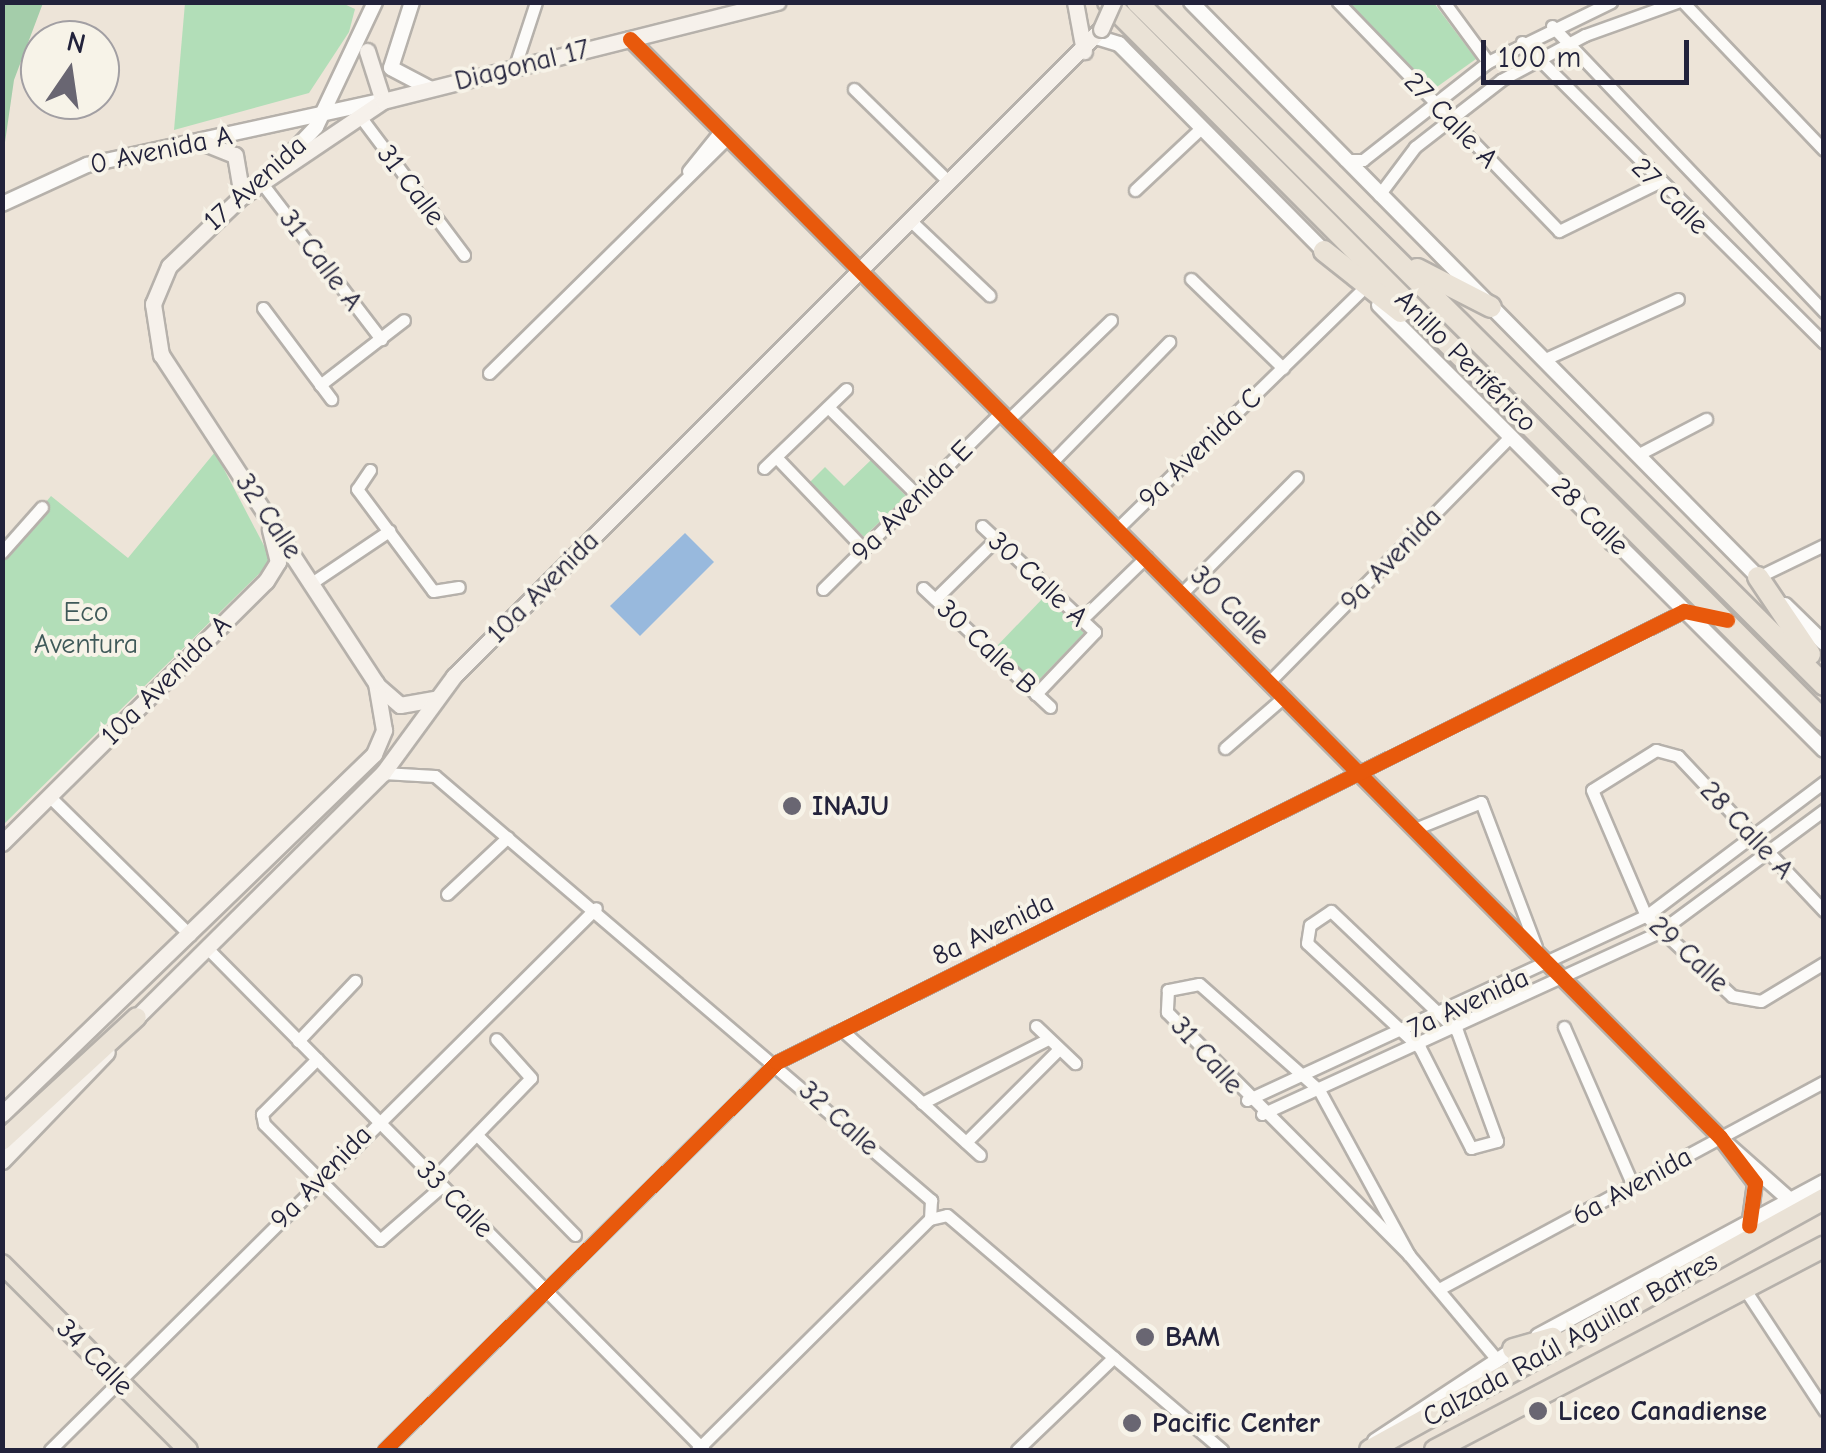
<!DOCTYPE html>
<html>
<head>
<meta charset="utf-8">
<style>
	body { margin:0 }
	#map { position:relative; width:1826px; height:1453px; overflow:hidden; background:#ede4d8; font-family:"Comic Neue",sans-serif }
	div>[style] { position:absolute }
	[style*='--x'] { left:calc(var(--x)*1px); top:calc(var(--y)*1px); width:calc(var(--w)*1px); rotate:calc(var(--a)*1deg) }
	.green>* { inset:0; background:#b2deb8 }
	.forest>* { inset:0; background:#a4cdaa }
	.water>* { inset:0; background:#98b9dd }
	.roads { filter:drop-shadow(2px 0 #b6b1ab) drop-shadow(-2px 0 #b6b1ab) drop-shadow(0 2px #b6b1ab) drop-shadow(0 -2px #b6b1ab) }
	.minor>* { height:11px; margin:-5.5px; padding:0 5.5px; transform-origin:5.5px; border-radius:5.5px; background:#fcfbf9 }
	.tertiary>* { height:14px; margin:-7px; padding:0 7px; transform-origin:7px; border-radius:7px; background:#fcfbf9 }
	.secondary>* { height:15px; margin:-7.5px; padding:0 7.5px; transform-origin:7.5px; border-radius:7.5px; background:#f6f1eb }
	.primary>* { height:18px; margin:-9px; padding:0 9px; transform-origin:9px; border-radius:9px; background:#eae2d6 }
	.trunk>* { height:20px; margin:-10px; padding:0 10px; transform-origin:10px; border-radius:10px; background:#eae2d6 }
	.bridges { filter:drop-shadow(2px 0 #b6b1ab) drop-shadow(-2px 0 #b6b1ab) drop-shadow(0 2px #b6b1ab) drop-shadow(0 -2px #b6b1ab) }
	.secondary-bridge>* { height:15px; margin:-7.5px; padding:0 7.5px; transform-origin:7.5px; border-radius:7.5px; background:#f6f1eb }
	.cycleway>* { height:15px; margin:-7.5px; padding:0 7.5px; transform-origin:7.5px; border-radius:7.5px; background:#e8590c }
	.dots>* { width:28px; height:28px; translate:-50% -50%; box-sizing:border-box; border:5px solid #f7f3e8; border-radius:50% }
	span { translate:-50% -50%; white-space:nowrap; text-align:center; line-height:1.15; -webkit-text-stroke:8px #f7f3e8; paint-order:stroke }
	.street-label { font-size:28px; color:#22223b }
	.park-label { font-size:28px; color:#3f5959 }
	.poi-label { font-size:28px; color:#22223b; font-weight:700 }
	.left { translate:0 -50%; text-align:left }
	.frame { position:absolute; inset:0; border:5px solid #22223b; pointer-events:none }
	.north { position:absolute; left:20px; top:20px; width:100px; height:100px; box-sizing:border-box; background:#f7f3e8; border:2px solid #a29fa3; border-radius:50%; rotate:13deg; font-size:28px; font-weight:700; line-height:40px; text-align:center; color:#22223b }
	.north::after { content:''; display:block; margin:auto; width:35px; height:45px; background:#696672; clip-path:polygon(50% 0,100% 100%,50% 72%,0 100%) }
	.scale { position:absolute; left:1481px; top:40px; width:208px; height:45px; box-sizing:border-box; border:5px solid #22223b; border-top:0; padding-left:12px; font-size:30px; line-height:35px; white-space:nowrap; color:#22223b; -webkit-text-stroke:8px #f7f3e8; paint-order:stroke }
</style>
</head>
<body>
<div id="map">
	<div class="green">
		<i style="clip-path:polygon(342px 3px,355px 9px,349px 32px,309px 93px,174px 130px,185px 3px)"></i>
		<i style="clip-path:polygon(1347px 3px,1434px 3px,1476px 59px,1434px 89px)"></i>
		<i style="clip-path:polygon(215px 452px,272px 561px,3px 825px,3px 553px,51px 496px,128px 558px)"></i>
		<i style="clip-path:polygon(871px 460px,906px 496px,864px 537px,809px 483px,825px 467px,844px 486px)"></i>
		<i style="clip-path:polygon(1045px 596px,1084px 633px,1035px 684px,996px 647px)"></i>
	</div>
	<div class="forest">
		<i style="clip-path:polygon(3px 2px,43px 3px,14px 80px,3px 156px)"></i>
	</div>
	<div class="water">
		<i style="clip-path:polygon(685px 533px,714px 562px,640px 636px,610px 606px)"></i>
	</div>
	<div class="roads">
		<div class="minor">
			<i style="--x:1338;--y:2;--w:318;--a:46"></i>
			<i style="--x:1559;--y:231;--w:109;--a:-26.1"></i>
			<i style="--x:1444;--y:2;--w:74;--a:53.7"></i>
			<i style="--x:1683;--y:2;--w:204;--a:46.4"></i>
			<i style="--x:1552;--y:26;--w:395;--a:46.4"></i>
			<i style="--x:1522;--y:42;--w:426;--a:44.9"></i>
			<i style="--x:515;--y:66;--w:67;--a:-71.8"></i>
			<i style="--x:854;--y:89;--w:133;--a:44.4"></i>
			<i style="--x:359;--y:115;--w:175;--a:53.1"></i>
			<i style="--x:1345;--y:160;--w:18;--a:0"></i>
			<i style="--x:1363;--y:160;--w:159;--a:-38.1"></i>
			<i style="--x:1488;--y:62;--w:137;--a:-26"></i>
			<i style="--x:688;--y:171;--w:53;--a:-51.2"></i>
			<i style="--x:261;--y:182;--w:198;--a:52.6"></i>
			<i style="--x:1135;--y:190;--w:91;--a:-43.2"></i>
			<i style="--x:1379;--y:195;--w:60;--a:-53.1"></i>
			<i style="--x:1415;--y:147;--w:109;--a:-37.9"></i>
			<i style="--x:1501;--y:80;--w:95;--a:-28.2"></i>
			<i style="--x:1585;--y:35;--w:98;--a:-19.7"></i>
			<i style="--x:911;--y:221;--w:108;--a:43.5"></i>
			<i style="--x:1191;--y:279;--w:128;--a:44.1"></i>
			<i style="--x:263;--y:308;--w:114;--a:53.2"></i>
			<i style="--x:1543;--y:360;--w:148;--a:-24.3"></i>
			<i style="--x:489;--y:373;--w:336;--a:-44.6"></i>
			<i style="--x:320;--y:385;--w:106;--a:-37.7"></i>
			<i style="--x:828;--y:407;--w:125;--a:44.7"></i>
			<i style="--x:1009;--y:419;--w:142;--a:-44.1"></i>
			<i style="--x:1637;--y:455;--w:78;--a:-27.6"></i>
			<i style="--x:776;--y:457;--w:127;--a:46.3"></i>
			<i style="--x:1052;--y:462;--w:168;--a:-45.7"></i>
			<i style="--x:764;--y:468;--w:114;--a:-43.9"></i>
			<i style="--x:370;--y:470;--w:23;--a:124"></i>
			<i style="--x:357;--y:489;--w:127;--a:53.3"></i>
			<i style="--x:433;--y:591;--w:26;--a:-9"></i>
			<i style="--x:982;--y:526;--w:155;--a:43.2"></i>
			<i style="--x:1095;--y:632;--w:86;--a:133.6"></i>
			<i style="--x:1118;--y:528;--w:342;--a:-44.3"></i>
			<i style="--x:2;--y:552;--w:60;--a:-48.4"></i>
			<i style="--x:1758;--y:577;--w:73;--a:-25.9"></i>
			<i style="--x:313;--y:582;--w:92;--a:-33.9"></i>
			<i style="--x:923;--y:588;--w:174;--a:43.1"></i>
			<i style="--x:823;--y:589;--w:251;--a:-44.8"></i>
			<i style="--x:1182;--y:593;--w:163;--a:-45.2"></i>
			<i style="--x:935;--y:599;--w:86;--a:-44.5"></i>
			<i style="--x:1081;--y:620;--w:91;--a:-44.1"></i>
			<i style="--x:1270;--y:681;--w:344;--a:-45.5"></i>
			<i style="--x:1225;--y:748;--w:79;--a:-40.9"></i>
			<i style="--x:383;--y:773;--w:52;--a:3.3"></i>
			<i style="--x:435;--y:776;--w:653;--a:40.53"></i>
			<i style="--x:931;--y:1200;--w:19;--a:93"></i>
			<i style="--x:49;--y:796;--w:198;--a:44.6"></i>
			<i style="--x:1417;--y:828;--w:69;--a:-22.1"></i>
			<i style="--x:1481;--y:802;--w:155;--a:69.2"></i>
			<i style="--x:447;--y:894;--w:83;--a:-43.1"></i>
			<i style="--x:1331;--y:911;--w:174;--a:43.6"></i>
			<i style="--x:1457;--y:1031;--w:117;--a:70"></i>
			<i style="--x:1497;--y:1141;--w:27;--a:165"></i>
			<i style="--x:1471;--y:1148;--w:112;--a:-117"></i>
			<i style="--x:1420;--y:1048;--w:154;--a:-137.1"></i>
			<i style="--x:1307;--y:943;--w:18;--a:-81"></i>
			<i style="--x:1310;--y:925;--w:25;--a:-34"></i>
			<i style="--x:1824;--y:911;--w:213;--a:-133.3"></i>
			<i style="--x:1678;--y:756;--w:23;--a:-165"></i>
			<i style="--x:1656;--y:750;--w:75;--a:148"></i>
			<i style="--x:1592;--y:790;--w:137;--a:66.8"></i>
			<i style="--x:1646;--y:916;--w:117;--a:42.9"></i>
			<i style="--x:1732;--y:996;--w:29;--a:10"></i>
			<i style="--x:1761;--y:1001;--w:74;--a:-31.1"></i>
			<i style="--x:207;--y:948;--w:706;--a:45.29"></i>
			<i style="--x:1036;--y:1026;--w:54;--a:43.5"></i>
			<i style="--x:1564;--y:1027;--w:173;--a:66.5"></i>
			<i style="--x:842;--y:1030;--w:186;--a:42.2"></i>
			<i style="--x:298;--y:1041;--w:83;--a:-46.5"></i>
			<i style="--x:317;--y:1059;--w:78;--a:135"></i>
			<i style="--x:262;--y:1114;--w:10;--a:79"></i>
			<i style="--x:264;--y:1124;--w:164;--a:45"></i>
			<i style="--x:380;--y:1240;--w:82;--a:-41.1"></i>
			<i style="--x:1247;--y:1100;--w:439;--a:-24.8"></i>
			<i style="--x:1646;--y:916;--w:223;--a:-37"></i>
			<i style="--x:922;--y:1103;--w:141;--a:-26.9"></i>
			<i style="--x:1262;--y:1114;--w:437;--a:-24.6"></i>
			<i style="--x:1659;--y:932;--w:205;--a:-36.5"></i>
			<i style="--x:477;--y:1135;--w:140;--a:45.6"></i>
			<i style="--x:966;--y:1142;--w:132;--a:-45"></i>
			<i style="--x:434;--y:1178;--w:139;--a:-45.9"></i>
			<i style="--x:531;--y:1078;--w:52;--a:-131.9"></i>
			<i style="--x:1409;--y:1255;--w:188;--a:-118.6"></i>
			<i style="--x:1319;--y:1090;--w:160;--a:-138.5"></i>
			<i style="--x:1199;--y:984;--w:32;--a:169"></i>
			<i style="--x:1168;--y:990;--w:22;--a:93"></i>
			<i style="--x:1167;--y:1012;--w:343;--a:45.1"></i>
			<i style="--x:1409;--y:1255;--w:133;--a:49.9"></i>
			<i style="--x:1744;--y:1288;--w:146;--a:56.7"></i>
			<i style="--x:1439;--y:1289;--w:437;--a:-28.3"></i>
			<i style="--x:50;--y:1450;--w:769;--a:-44.79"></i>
			<i style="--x:384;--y:1450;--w:552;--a:-44.63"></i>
			<i style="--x:777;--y:1062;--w:1013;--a:-26.44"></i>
			<i style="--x:1684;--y:611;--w:30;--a:6"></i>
			<i style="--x:697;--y:1450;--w:328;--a:-44.8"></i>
			<i style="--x:930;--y:1219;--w:17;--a:-13"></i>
			<i style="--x:947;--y:1215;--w:362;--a:40.5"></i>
			<i style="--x:1017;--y:1450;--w:134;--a:-43.8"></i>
		</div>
		<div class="tertiary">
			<i style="--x:412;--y:2;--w:69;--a:107.7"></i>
			<i style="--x:391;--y:68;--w:43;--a:27.8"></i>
			<i style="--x:1191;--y:2;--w:815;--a:45.4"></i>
			<i style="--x:1096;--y:37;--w:24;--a:17"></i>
			<i style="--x:1119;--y:44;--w:297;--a:45.3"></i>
			<i style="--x:630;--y:39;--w:1547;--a:45.21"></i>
			<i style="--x:1720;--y:1137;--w:58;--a:52.7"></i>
			<i style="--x:1755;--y:1183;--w:43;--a:97.9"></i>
			<i style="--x:281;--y:164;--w:51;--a:-46.6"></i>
			<i style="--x:316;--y:127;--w:138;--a:-64.7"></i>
			<i style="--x:2;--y:204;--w:94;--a:-24.6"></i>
			<i style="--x:87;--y:165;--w:301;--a:-12.3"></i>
			<i style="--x:1379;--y:305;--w:629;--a:45"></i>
			<i style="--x:1785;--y:605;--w:54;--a:44.3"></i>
			<i style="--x:1720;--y:1138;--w:95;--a:41.6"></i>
			<i style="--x:1538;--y:1336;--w:325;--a:-28.3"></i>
			<i style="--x:1375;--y:1441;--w:173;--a:-33.4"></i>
		</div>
		<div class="secondary">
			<i style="--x:1075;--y:2;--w:50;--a:79.6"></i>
			<i style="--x:367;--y:51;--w:52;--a:72.3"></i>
			<i style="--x:202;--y:142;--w:35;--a:22"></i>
			<i style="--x:235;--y:155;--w:42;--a:80.3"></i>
			<i style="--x:378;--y:686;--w:29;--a:41"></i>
			<i style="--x:400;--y:705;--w:36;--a:-10"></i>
			<i style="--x:2;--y:843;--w:372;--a:-44.8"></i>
			<i style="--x:266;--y:581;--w:22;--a:-58"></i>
			<i style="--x:278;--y:562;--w:34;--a:-104"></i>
			<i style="--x:131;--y:1023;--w:355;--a:-44.8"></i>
			<i style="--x:383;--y:773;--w:120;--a:-53.8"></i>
			<i style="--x:454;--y:676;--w:915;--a:-45"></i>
			<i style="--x:2;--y:1114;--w:518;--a:-44.06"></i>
			<i style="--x:374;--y:754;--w:26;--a:-67"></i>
			<i style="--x:384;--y:730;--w:48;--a:-99.7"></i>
			<i style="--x:376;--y:683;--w:392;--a:-123.2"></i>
			<i style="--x:161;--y:355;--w:52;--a:-98.9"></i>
			<i style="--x:153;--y:304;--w:41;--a:-67.2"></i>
			<i style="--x:169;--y:266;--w:101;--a:-43.8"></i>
			<i style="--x:242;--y:196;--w:170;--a:-34"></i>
			<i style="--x:383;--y:101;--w:407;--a:-14.1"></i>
			<i style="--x:2;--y:1161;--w:151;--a:-46.1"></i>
		</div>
		<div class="primary">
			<i style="--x:2;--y:1141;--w:183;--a:-42.6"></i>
			<i style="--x:2;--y:1264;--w:263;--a:45"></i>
		</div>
		<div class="trunk">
			<i style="--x:1108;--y:2;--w:1015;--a:45.12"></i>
			<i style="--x:1137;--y:2;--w:969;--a:44.83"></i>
			<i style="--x:1324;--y:251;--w:98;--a:38.4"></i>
			<i style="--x:1417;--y:269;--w:83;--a:27.2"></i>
			<i style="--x:1595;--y:495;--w:50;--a:67.6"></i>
			<i style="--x:1758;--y:577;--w:93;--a:56"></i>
			<i style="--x:1513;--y:1349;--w:41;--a:-15.8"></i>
			<i style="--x:1370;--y:1450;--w:519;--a:-28.94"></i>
			<i style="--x:1435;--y:1450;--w:439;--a:-27.6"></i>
		</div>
	</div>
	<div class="bridges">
		<div class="secondary-bridge">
			<i style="--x:1101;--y:29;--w:30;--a:-66"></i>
		</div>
	</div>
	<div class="cycleway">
		<i style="--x:630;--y:39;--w:1547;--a:45.21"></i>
		<i style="--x:1720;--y:1137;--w:58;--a:52.7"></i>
		<i style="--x:1755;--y:1183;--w:43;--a:97.9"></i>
		<i style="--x:384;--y:1450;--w:552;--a:-44.63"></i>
		<i style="--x:777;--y:1062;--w:1013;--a:-26.44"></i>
		<i style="--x:1684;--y:611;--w:44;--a:11.8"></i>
	</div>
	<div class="dots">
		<i style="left:792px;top:806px;background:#696672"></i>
		<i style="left:1145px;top:1337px;background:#696672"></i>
		<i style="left:1538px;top:1411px;background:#696672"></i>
		<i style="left:1132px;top:1423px;background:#696672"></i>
	</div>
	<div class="street-label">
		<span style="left:522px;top:65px;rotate:-14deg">Diagonal 17</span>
		<span style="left:1451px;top:120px;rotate:46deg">27 Calle A</span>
		<span style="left:161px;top:150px;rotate:-12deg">0 Avenida A</span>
		<span style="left:255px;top:183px;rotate:-42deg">17 Avenida</span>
		<span style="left:411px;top:185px;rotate:53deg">31 Calle</span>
		<span style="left:1670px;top:196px;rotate:45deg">27 Calle</span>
		<span style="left:321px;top:260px;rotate:53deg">31 Calle A</span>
		<span style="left:1466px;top:361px;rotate:45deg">Anillo Periférico</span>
		<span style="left:1200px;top:448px;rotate:-44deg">9a Avenida C</span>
		<span style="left:912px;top:501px;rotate:-45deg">9a Avenida E</span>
		<span style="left:269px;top:516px;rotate:56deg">32 Calle</span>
		<span style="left:1590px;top:516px;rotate:45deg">28 Calle</span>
		<span style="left:1391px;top:559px;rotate:-46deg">9a Avenida</span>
		<span style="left:1038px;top:579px;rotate:43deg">30 Calle A</span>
		<span style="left:543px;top:587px;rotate:-45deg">10a Avenida</span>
		<span style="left:1230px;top:605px;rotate:45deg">30 Calle</span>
		<span style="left:987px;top:647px;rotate:43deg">30 Calle B</span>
		<span style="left:166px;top:680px;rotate:-45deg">10a Avenida A</span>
		<span style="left:1747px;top:830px;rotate:47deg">28 Calle A</span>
		<span style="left:993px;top:929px;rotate:-26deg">8a Avenida</span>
		<span style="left:1689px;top:954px;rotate:43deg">29 Calle</span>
		<span style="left:1468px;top:1003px;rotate:-25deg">7a Avenida</span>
		<span style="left:1207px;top:1055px;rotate:48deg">31 Calle</span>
		<span style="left:839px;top:1118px;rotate:42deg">32 Calle</span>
		<span style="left:321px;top:1177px;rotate:-46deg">9a Avenida</span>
		<span style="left:1632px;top:1186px;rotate:-29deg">6a Avenida</span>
		<span style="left:455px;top:1199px;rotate:45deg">33 Calle</span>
		<span style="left:1570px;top:1339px;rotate:-29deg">Calzada Raúl Aguilar Batres</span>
		<span style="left:95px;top:1357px;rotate:45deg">34 Calle</span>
	</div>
	<div class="park-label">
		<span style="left:86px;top:628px">Eco<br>Aventura</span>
	</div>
	<div class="poi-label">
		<span class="left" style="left:812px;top:806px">INAJU</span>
		<span class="left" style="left:1165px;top:1337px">BAM</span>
		<span class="left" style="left:1558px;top:1411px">Liceo Canadiense</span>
		<span class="left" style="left:1152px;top:1423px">Pacific Center</span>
	</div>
	<div class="frame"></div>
	<div class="north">N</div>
	<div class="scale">100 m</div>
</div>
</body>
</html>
